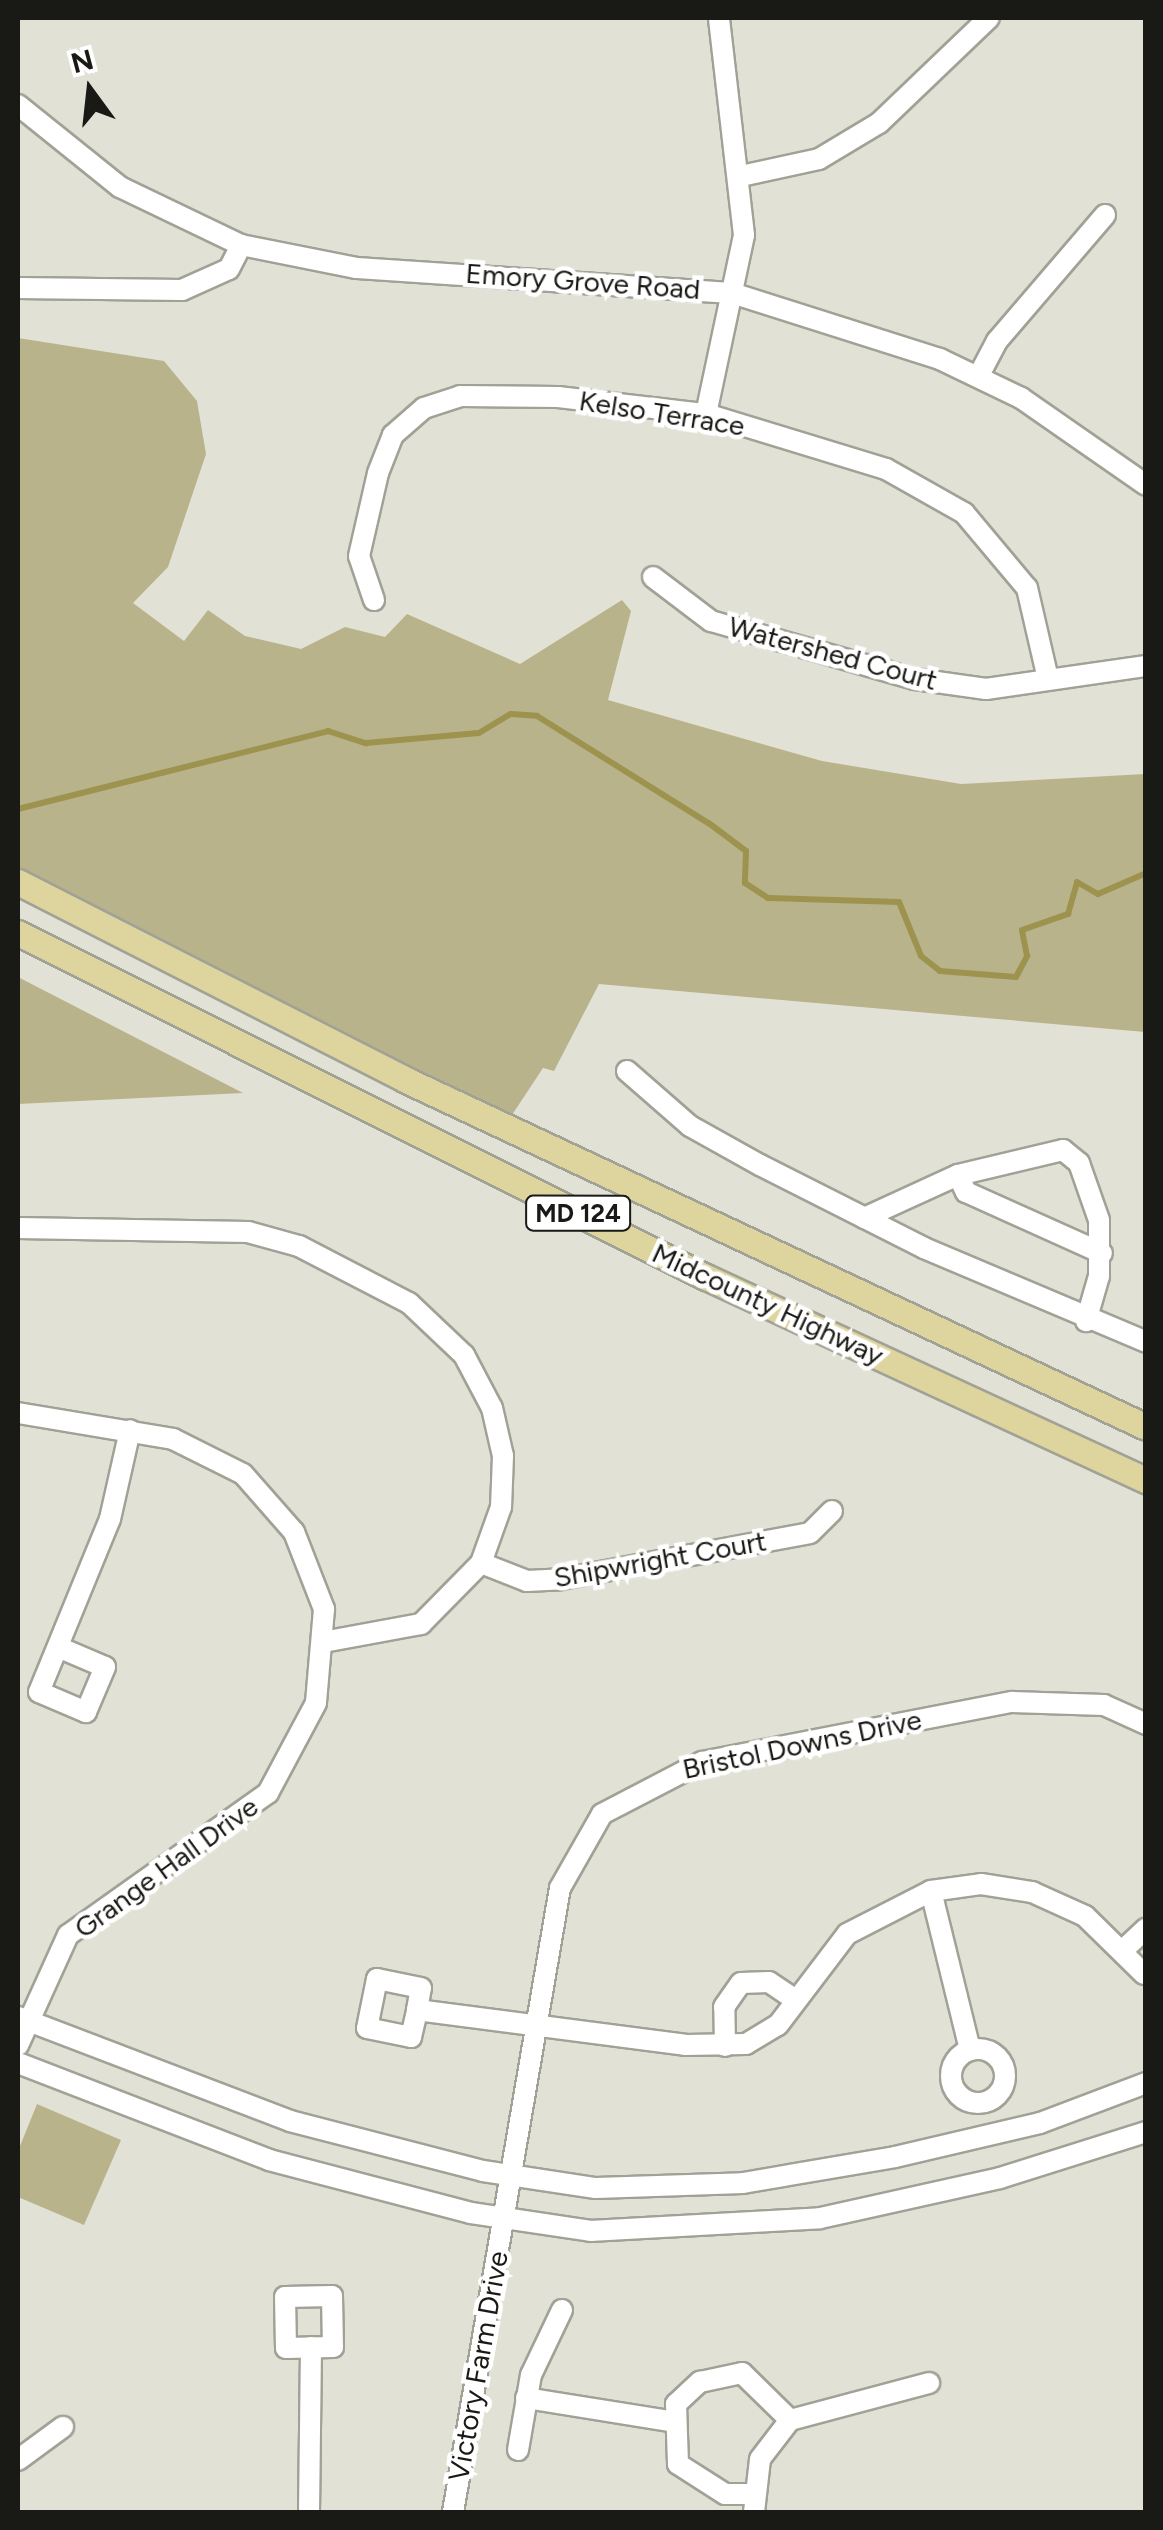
<!DOCTYPE html>
<html>
<head>
<meta charset="utf-8">
<style>
	body { margin:0 }
	#map { position:relative; width:1163px; height:2530px; overflow:hidden; background:#e2e1d6; font-family:Figtree,sans-serif }
	div>[style] { position:absolute }
	[style*='--x'] { left:calc(var(--x)*1px); top:calc(var(--y)*1px); width:calc(var(--w)*1px); rotate:calc(var(--a)*1deg) }
	.green>* { inset:0; background:#b9b38b }
	.stream>* { height:6px; margin:-3px; padding:0 3px; transform-origin:3px; border-radius:3px; background:#9d934f }
	.roads { filter:drop-shadow(2px 0 #a2a196) drop-shadow(-2px 0 #a2a196) drop-shadow(0 2px #a2a196) drop-shadow(0 -2px #a2a196) }
	.minor>* { height:20px; margin:-10px; padding:0 10px; transform-origin:10px; border-radius:10px; background:#fff }
	.minor>.ring { margin:-10px; padding:0; box-sizing:content-box; background:none; border:20px solid #fff; border-radius:50% }
	.major>* { height:25px; margin:-12.5px; padding:0 12.5px; transform-origin:12.5px; border-radius:12.5px; background:#ddd59d }
	span { translate:-50% -50%; white-space:nowrap; text-align:center; line-height:1.15; -webkit-text-stroke:9px #fff; paint-order:stroke }
	.shield-label span { padding:2px 8px; background:#fff; border:2px solid; border-radius:8px; -webkit-text-stroke-width:0 }
	.shield-label { font-size:25px; color:#191915; font-weight:700 }
	.street-label { font-size:28px; color:#191915 }
	.frame { position:absolute; inset:0; border:20px solid #191915; pointer-events:none }
	.north { position:absolute; left:40px; top:40px; width:100px; height:100px; -webkit-text-stroke:8px #fff; paint-order:stroke; rotate:345deg; font-size:28px; font-weight:700; line-height:40px; text-align:center; color:#191915 }
	.north::after { content:''; display:block; margin:auto; width:35px; height:45px; background:#191915; clip-path:polygon(50% 0,100% 100%,50% 72%,0 100%) }
</style>
</head>
<body>
<div id="map">
	<div class="green">
		<i style="clip-path:polygon(18px 338px,164px 361px,197px 401px,206px 454px,168px 567px,133px 603px,184px 641px,208px 610px,245px 636px,301px 649px,345px 627px,385px 637px,407px 614px,520px 664px,622px 600px,631px 611px,608px 700px,822px 761px,961px 784px,1145px 774px,1145px 1032px,599px 984px,554px 1071px,543px 1068px,504px 1127px,18px 882px)"></i>
		<i style="clip-path:polygon(18px 977px,243px 1093px,18px 1104px)"></i>
		<i style="clip-path:polygon(37px 2104px,121px 2140px,84px 2225px,18px 2197px,18px 2151px)"></i>
	</div>
	<div class="stream">
		<i style="--x:18;--y:809;--w:320;--a:-14.1"></i>
		<i style="--x:328;--y:731;--w:40;--a:18"></i>
		<i style="--x:366;--y:743;--w:113;--a:-5.1"></i>
		<i style="--x:479;--y:733;--w:37;--a:-31"></i>
		<i style="--x:511;--y:714;--w:26;--a:4"></i>
		<i style="--x:537;--y:716;--w:204;--a:32"></i>
		<i style="--x:710;--y:824;--w:45;--a:36.9"></i>
		<i style="--x:746;--y:851;--w:32;--a:92"></i>
		<i style="--x:745;--y:883;--w:27;--a:33"></i>
		<i style="--x:768;--y:898;--w:131;--a:1.7"></i>
		<i style="--x:899;--y:902;--w:58;--a:67.8"></i>
		<i style="--x:921;--y:956;--w:24;--a:38"></i>
		<i style="--x:940;--y:971;--w:76;--a:4.5"></i>
		<i style="--x:1016;--y:977;--w:24;--a:-62"></i>
		<i style="--x:1027;--y:956;--w:26;--a:-101"></i>
		<i style="--x:1022;--y:930;--w:49;--a:-19.2"></i>
		<i style="--x:1068;--y:914;--w:33;--a:-74"></i>
		<i style="--x:1077;--y:882;--w:24;--a:30"></i>
		<i style="--x:1098;--y:894;--w:52;--a:-23.6"></i>
	</div>
	<div class="roads">
		<div class="minor">
			<i style="--x:18;--y:105;--w:131;--a:38.8"></i>
			<i style="--x:120;--y:187;--w:134;--a:25.6"></i>
			<i style="--x:241;--y:245;--w:117;--a:11.3"></i>
			<i style="--x:356;--y:268;--w:377;--a:3.8"></i>
			<i style="--x:732;--y:293;--w:218;--a:17.6"></i>
			<i style="--x:940;--y:359;--w:90;--a:25.7"></i>
			<i style="--x:1021;--y:398;--w:152;--a:34.8"></i>
			<i style="--x:741;--y:176;--w:80;--a:-12.3"></i>
			<i style="--x:819;--y:159;--w:70;--a:-31"></i>
			<i style="--x:879;--y:123;--w:152;--a:-43.7"></i>
			<i style="--x:18;--y:288;--w:164;--a:0.7"></i>
			<i style="--x:182;--y:290;--w:51;--a:-24.1"></i>
			<i style="--x:229;--y:269;--w:27;--a:-63"></i>
			<i style="--x:978;--y:377;--w:41;--a:-62.2"></i>
			<i style="--x:997;--y:341;--w:166;--a:-49.4"></i>
			<i style="--x:706;--y:414;--w:183;--a:-78"></i>
			<i style="--x:744;--y:235;--w:218;--a:-96.6"></i>
			<i style="--x:653;--y:577;--w:73;--a:37.2"></i>
			<i style="--x:711;--y:621;--w:212;--a:15.9"></i>
			<i style="--x:915;--y:679;--w:72;--a:8"></i>
			<i style="--x:986;--y:689;--w:162;--a:-8.2"></i>
			<i style="--x:374;--y:600;--w:46;--a:-108.8"></i>
			<i style="--x:359;--y:556;--w:85;--a:-77.1"></i>
			<i style="--x:378;--y:473;--w:41;--a:-68.5"></i>
			<i style="--x:393;--y:435;--w:41;--a:-41.1"></i>
			<i style="--x:424;--y:408;--w:38;--a:-18"></i>
			<i style="--x:460;--y:396;--w:98;--a:0.6"></i>
			<i style="--x:558;--y:397;--w:149;--a:6.6"></i>
			<i style="--x:706;--y:414;--w:188;--a:17"></i>
			<i style="--x:886;--y:469;--w:90;--a:29.4"></i>
			<i style="--x:964;--y:513;--w:98;--a:50"></i>
			<i style="--x:1027;--y:588;--w:93;--a:77"></i>
			<i style="--x:627;--y:1071;--w:84;--a:41.1"></i>
			<i style="--x:690;--y:1126;--w:80;--a:29.1"></i>
			<i style="--x:760;--y:1165;--w:184;--a:26.8"></i>
			<i style="--x:924;--y:1248;--w:241;--a:22.9"></i>
			<i style="--x:958;--y:1175;--w:19;--a:65"></i>
			<i style="--x:966;--y:1192;--w:149;--a:24.2"></i>
			<i style="--x:864;--y:1218;--w:103;--a:-24.6"></i>
			<i style="--x:958;--y:1175;--w:108;--a:-13.4"></i>
			<i style="--x:1063;--y:1150;--w:21;--a:39"></i>
			<i style="--x:1079;--y:1163;--w:60;--a:70.7"></i>
			<i style="--x:1099;--y:1220;--w:56;--a:90"></i>
			<i style="--x:1099;--y:1276;--w:47;--a:106.1"></i>
			<i style="--x:18;--y:1228;--w:230;--a:1"></i>
			<i style="--x:248;--y:1232;--w:53;--a:15.4"></i>
			<i style="--x:299;--y:1246;--w:124;--a:27.4"></i>
			<i style="--x:409;--y:1303;--w:76;--a:43.4"></i>
			<i style="--x:464;--y:1355;--w:60;--a:62.2"></i>
			<i style="--x:492;--y:1408;--w:49;--a:77.1"></i>
			<i style="--x:503;--y:1456;--w:51;--a:92.2"></i>
			<i style="--x:501;--y:1507;--w:59;--a:109.7"></i>
			<i style="--x:481;--y:1563;--w:86;--a:134.5"></i>
			<i style="--x:421;--y:1624;--w:100;--a:169.6"></i>
			<i style="--x:18;--y:1413;--w:157;--a:9.5"></i>
			<i style="--x:173;--y:1439;--w:78;--a:26.6"></i>
			<i style="--x:243;--y:1474;--w:77;--a:48.7"></i>
			<i style="--x:294;--y:1532;--w:83;--a:68.7"></i>
			<i style="--x:324;--y:1609;--w:94;--a:94.9"></i>
			<i style="--x:316;--y:1703;--w:102;--a:118.1"></i>
			<i style="--x:268;--y:1793;--w:245;--a:144.6"></i>
			<i style="--x:68;--y:1935;--w:121;--a:114.4"></i>
			<i style="--x:481;--y:1563;--w:49;--a:21.4"></i>
			<i style="--x:527;--y:1581;--w:35;--a:-3"></i>
			<i style="--x:562;--y:1579;--w:252;--a:-10.5"></i>
			<i style="--x:810;--y:1533;--w:31;--a:-45"></i>
			<i style="--x:58;--y:1647;--w:51;--a:23.1"></i>
			<i style="--x:105;--y:1667;--w:49;--a:112.9"></i>
			<i style="--x:86;--y:1712;--w:51;--a:-156.9"></i>
			<i style="--x:39;--y:1692;--w:187;--a:-67.7"></i>
			<i style="--x:110;--y:1519;--w:91;--a:-77.3"></i>
			<i style="--x:931;--y:1891;--w:164;--a:76.2"></i>
			<i style="--x:1122;--y:1951;--w:33;--a:-43"></i>
			<i style="--x:417;--y:2010;--w:22;--a:-80"></i>
			<i style="--x:421;--y:1988;--w:45;--a:-168.4"></i>
			<i style="--x:377;--y:1979;--w:50;--a:101.5"></i>
			<i style="--x:367;--y:2028;--w:45;--a:11.6"></i>
			<i style="--x:411;--y:2037;--w:28;--a:-77"></i>
			<i style="--x:417;--y:2010;--w:270;--a:7.4"></i>
			<i style="--x:685;--y:2045;--w:61;--a:-0.9"></i>
			<i style="--x:746;--y:2044;--w:37;--a:-31"></i>
			<i style="--x:778;--y:2025;--w:114;--a:-52.8"></i>
			<i style="--x:847;--y:1934;--w:94;--a:-27.1"></i>
			<i style="--x:931;--y:1891;--w:50;--a:-8"></i>
			<i style="--x:981;--y:1884;--w:52;--a:8.9"></i>
			<i style="--x:1032;--y:1892;--w:58;--a:24.4"></i>
			<i style="--x:1085;--y:1916;--w:83;--a:44.5"></i>
			<i style="--x:18;--y:2017;--w:291;--a:20.9"></i>
			<i style="--x:290;--y:2121;--w:199;--a:14.5"></i>
			<i style="--x:483;--y:2171;--w:114;--a:8.6"></i>
			<i style="--x:596;--y:2188;--w:147;--a:-1.9"></i>
			<i style="--x:743;--y:2183;--w:154;--a:-9.7"></i>
			<i style="--x:895;--y:2157;--w:149;--a:-13.2"></i>
			<i style="--x:1040;--y:2123;--w:113;--a:-20.7"></i>
			<i style="--x:725;--y:2046;--w:39;--a:-91"></i>
			<i style="--x:724;--y:2007;--w:29;--a:-55"></i>
			<i style="--x:741;--y:1983;--w:28;--a:-2"></i>
			<i style="--x:769;--y:1982;--w:32;--a:34"></i>
			<i class="ring" style="left:951px;top:2049px;width:34px;height:34px"></i>
			<i style="--x:18;--y:2063;--w:269;--a:21.1"></i>
			<i style="--x:269;--y:2160;--w:209;--a:14.7"></i>
			<i style="--x:471;--y:2213;--w:121;--a:8.5"></i>
			<i style="--x:591;--y:2231;--w:229;--a:-3.2"></i>
			<i style="--x:820;--y:2218;--w:184;--a:-12.5"></i>
			<i style="--x:1000;--y:2178;--w:153;--a:-17.5"></i>
			<i style="--x:332;--y:2296;--w:51;--a:88.9"></i>
			<i style="--x:333;--y:2347;--w:47;--a:178.8"></i>
			<i style="--x:286;--y:2348;--w:51;--a:-91.1"></i>
			<i style="--x:285;--y:2297;--w:47;--a:-1.2"></i>
			<i style="--x:526;--y:2398;--w:146;--a:9.1"></i>
			<i style="--x:518;--y:2450;--w:76;--a:-80.2"></i>
			<i style="--x:531;--y:2375;--w:72;--a:-64.5"></i>
			<i style="--x:18;--y:2460;--w:56;--a:-36.3"></i>
			<i style="--x:750;--y:2494;--w:25;--a:180"></i>
			<i style="--x:725;--y:2494;--w:56;--a:-147.4"></i>
			<i style="--x:678;--y:2464;--w:60;--a:-91.9"></i>
			<i style="--x:676;--y:2404;--w:33;--a:-43"></i>
			<i style="--x:700;--y:2382;--w:43;--a:-12.1"></i>
			<i style="--x:742;--y:2373;--w:67;--a:44.4"></i>
			<i style="--x:309;--y:2512;--w:165;--a:-89.3"></i>
			<i style="--x:453;--y:2512;--w:633;--a:-80.27"></i>
			<i style="--x:560;--y:1888;--w:85;--a:-60.4"></i>
			<i style="--x:602;--y:1814;--w:113;--a:-27.5"></i>
			<i style="--x:702;--y:1762;--w:316;--a:-11"></i>
			<i style="--x:1012;--y:1702;--w:92;--a:1.9"></i>
			<i style="--x:1104;--y:1705;--w:46;--a:24.3"></i>
			<i style="--x:754;--y:2512;--w:53;--a:-83.5"></i>
			<i style="--x:760;--y:2459;--w:49;--a:-52.4"></i>
			<i style="--x:790;--y:2420;--w:144;--a:-14.9"></i>
		</div>
		<div class="major">
			<i style="--x:18;--y:882;--w:436;--a:27"></i>
			<i style="--x:406;--y:1080;--w:817;--a:25.12"></i>
			<i style="--x:18;--y:933;--w:769;--a:26.57"></i>
			<i style="--x:706;--y:1277;--w:485;--a:24.8"></i>
		</div>
	</div>
	<div class="shield-label">
		<span style="left:578px;top:1213px">MD 124</span>
	</div>
	<div class="street-label">
		<span style="left:583px;top:281px;rotate:4deg">Emory Grove Road</span>
		<span style="left:662px;top:413px;rotate:9deg">Kelso Terrace</span>
		<span style="left:833px;top:653px;rotate:15deg">Watershed Court</span>
		<span style="left:768px;top:1304px;rotate:25deg">Midcounty Highway</span>
		<span style="left:660px;top:1559px;rotate:-10deg">Shipwright Court</span>
		<span style="left:802px;top:1744px;rotate:-12deg">Bristol Downs Drive</span>
		<span style="left:166px;top:1867px;rotate:-36deg">Grange Hall Drive</span>
		<span style="left:478px;top:2366px;rotate:-80deg">Victory Farm Drive</span>
	</div>
	<div class="frame"></div>
	<div class="north">N</div>
</div>
</body>
</html>
